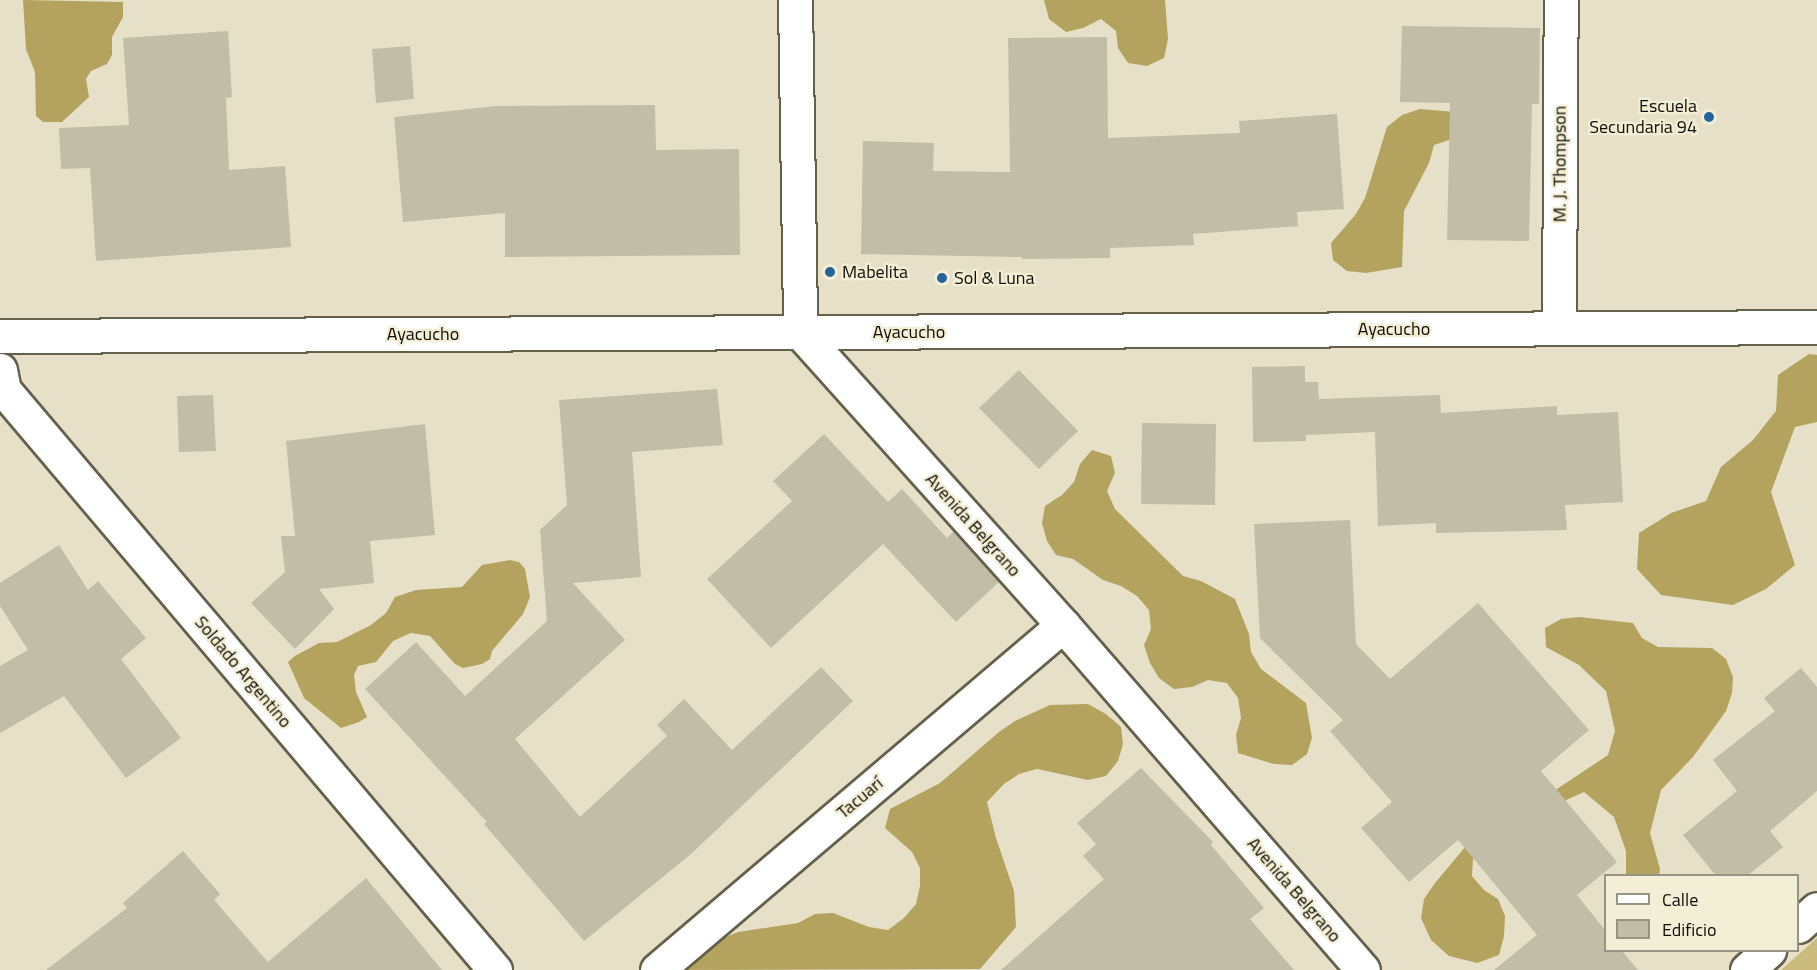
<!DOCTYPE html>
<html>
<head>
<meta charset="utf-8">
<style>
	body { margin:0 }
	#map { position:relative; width:1817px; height:970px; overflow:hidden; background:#e6e0c9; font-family:"Titillium Web",sans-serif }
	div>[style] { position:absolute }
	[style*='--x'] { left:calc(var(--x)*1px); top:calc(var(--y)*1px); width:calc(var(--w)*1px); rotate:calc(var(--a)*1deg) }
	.green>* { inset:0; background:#cbbc7d }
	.forest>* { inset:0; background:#b4a35e }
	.building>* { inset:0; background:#c2bda6 }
	.roads { filter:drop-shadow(2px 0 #65604b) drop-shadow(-2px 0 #65604b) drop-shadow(0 2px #65604b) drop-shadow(0 -2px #65604b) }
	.minor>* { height:33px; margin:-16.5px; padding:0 16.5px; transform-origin:16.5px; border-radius:16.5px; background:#fff }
	.tertiary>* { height:33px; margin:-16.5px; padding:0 16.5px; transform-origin:16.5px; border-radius:16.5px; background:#fff }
	.dots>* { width:16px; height:16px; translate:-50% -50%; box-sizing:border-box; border:3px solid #f3eed6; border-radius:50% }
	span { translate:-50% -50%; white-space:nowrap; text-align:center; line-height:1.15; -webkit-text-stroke:4.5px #f3eed6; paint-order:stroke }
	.poi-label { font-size:18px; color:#0f0d06 }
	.right { translate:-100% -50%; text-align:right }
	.left { translate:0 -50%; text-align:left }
	.street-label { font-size:18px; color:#0f0d06 }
	.legend { position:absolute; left:1604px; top:874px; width:195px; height:78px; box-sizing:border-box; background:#f3eed6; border:2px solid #989483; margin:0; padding:8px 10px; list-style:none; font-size:18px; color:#0f0d06 }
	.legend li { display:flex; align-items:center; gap:12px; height:30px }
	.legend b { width:30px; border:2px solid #989483 }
</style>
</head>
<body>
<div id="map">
	<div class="green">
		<i style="clip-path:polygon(1817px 938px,1817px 970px,1781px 970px)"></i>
	</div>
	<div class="forest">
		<i style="clip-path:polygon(23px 0,123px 2px,123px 17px,112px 37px,112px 55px,107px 64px,91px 71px,86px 79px,89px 97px,62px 122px,43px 122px,36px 116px,35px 72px,26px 49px)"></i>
		<i style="clip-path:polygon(1044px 0,1165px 0,1168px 39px,1164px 58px,1147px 66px,1128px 63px,1118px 48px,1116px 31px,1101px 19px,1083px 28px,1066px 32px,1049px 19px)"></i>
		<i style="clip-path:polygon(1420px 109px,1478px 114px,1467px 134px,1434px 145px,1429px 163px,1404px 211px,1402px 267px,1366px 273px,1347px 271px,1333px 260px,1331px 243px,1356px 214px,1365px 198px,1387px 127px,1402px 115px)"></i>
		<i style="clip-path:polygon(1809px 354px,1817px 355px,1817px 422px,1795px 427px,1771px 492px,1795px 565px,1766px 589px,1733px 605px,1661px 595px,1637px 569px,1639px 533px,1671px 513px,1706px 501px,1721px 467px,1753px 440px,1776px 411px,1778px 375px)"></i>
		<i style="clip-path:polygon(1092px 450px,1111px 456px,1115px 473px,1107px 491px,1115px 509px,1183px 576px,1201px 581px,1235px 599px,1249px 634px,1251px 652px,1261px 669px,1306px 703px,1312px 738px,1307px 754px,1292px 765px,1274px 764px,1238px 753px,1236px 735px,1241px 718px,1238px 698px,1227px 683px,1208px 680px,1192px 687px,1174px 689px,1159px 678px,1150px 663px,1144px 645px,1151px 629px,1149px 610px,1137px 596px,1121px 586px,1103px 580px,1073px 559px,1056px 555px,1047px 541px,1042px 523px,1045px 506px,1062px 495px,1074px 482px,1080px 464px)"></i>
		<i style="clip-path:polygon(510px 560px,519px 562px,525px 569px,530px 597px,523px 614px,492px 651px,490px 659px,482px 664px,463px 668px,455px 664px,430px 636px,411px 633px,393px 641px,376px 662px,358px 666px,354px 675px,356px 692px,367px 717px,359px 722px,341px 728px,304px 698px,288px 662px,295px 656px,319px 643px,337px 642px,371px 625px,386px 613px,395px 597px,416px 590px,462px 587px,482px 565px)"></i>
		<i style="clip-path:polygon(1579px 617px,1633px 623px,1642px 638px,1658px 647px,1712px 648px,1726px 659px,1733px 677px,1732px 693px,1726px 711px,1693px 757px,1661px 790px,1650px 833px,1660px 869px,1659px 875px,1626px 875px,1626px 851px,1614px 817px,1584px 792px,1533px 815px,1491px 852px,1473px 859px,1472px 876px,1484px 890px,1498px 899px,1505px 916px,1504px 936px,1499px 955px,1477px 963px,1449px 956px,1431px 940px,1421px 918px,1424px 899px,1435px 883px,1471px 840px,1548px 795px,1608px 755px,1615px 731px,1606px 691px,1579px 665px,1546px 647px,1545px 628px,1561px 619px)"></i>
		<i style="clip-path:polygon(1088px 704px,1106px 714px,1121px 727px,1123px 744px,1118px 761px,1106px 776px,1088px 780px,1037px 769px,1019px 774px,1004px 784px,987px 802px,996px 838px,1014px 891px,1016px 927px,980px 969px,674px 970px,702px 947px,738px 932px,798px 923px,815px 914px,833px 913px,869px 927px,888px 930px,904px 918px,916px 904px,920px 886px,920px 868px,912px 852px,885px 828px,890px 809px,940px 783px,999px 732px,1015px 721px,1050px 705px)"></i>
	</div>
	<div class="building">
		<i style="clip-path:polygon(1402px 26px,1540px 28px,1539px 104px,1532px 104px,1529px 241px,1447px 240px,1450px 103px,1400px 102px)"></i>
		<i style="clip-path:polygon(228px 31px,232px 97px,226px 98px,229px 170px,285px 166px,291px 247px,96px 261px,90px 168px,61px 169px,59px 128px,129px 125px,123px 38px)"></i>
		<i style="clip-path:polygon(1107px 37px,1108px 138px,1240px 133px,1239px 121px,1337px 114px,1344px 209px,1297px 212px,1298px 226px,1193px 234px,1194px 245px,1110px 248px,1110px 258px,1022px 259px,1022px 257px,861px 254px,863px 141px,934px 143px,933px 171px,1010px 172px,1008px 38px)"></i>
		<i style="clip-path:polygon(410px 46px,414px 99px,376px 103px,372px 49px)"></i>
		<i style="clip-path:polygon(655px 105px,656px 150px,739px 149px,740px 255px,505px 257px,505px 213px,403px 222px,394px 117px,496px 106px)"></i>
		<i style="clip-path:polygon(1305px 366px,1305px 382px,1318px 382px,1319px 399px,1440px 395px,1441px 413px,1557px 406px,1557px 415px,1618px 412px,1623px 502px,1565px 505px,1567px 530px,1436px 533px,1436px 523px,1378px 526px,1375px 432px,1306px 435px,1306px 441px,1253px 442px,1252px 367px)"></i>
		<i style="clip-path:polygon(1019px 370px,1078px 431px,1039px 469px,979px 408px)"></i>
		<i style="clip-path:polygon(717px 389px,723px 445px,632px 452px,641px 577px,573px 583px,625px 640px,515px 739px,580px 817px,667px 736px,657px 725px,684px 699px,732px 750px,821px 667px,853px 701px,691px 854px,584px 941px,484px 824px,487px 822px,365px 689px,416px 642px,465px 696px,547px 621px,540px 530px,567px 505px,559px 400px)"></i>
		<i style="clip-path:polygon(213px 395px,216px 451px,179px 452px,177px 396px)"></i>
		<i style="clip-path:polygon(1142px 423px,1216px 424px,1215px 505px,1141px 504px)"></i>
		<i style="clip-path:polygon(425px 424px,435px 535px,370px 541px,374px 583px,319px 589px,334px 609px,295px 649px,251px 603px,285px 572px,281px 536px,295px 536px,286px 441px)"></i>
		<i style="clip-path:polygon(824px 434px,888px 502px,902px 489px,947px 538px,954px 531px,999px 582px,956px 622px,883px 544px,771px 648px,707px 579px,792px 501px,773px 481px)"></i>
		<i style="clip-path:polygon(1350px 520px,1356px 644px,1390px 679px,1478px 603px,1589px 730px,1541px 771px,1617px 862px,1577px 895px,1605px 930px,1605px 951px,1622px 951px,1638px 970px,1494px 970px,1537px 935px,1458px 840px,1409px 882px,1361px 828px,1392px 802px,1330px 731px,1343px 720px,1260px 638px,1254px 524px)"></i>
		<i style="clip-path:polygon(59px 545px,88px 590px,98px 581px,146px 638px,121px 659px,181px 738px,126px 778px,64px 696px,0 733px,0 666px,28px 650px,0 606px,0 583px)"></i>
		<i style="clip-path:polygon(1801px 668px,1817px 687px,1817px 791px,1770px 831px,1783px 847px,1747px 876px,1716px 876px,1683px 835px,1737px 791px,1713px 760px,1775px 711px,1764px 698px)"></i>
		<i style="clip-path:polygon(1141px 768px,1213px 842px,1211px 845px,1264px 908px,1250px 919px,1294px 970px,1001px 970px,1104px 879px,1083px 856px,1096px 844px,1077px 823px)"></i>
		<i style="clip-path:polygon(183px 851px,220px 894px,214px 900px,268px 962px,366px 878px,442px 970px,46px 970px,127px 908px,123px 903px)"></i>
	</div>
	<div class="roads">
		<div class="minor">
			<i style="--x:1559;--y:328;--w:328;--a:-89.7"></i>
			<i style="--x:800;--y:332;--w:394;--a:48.1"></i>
			<i style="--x:1063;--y:625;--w:457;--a:49"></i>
			<i style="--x:0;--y:370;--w:20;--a:79"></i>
			<i style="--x:4;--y:390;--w:760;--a:49.75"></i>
			<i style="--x:1798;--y:926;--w:25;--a:-42"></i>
			<i style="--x:657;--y:970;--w:533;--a:-40.36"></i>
			<i style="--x:1747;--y:970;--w:30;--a:-42"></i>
		</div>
		<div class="tertiary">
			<i style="--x:795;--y:0;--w:332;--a:89.1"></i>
			<i style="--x:0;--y:336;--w:1817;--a:-0.28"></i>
		</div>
	</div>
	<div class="dots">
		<i style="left:1709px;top:117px;background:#25659b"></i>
		<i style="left:830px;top:272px;background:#25659b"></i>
		<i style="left:942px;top:278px;background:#25659b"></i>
	</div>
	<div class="poi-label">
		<span class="right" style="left:1697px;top:117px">Escuela<br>Secundaria 94</span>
		<span class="left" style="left:842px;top:272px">Mabelita</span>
		<span class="left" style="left:954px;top:278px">Sol &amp; Luna</span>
	</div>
	<div class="street-label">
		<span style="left:1560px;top:164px;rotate:-90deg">M. J. Thompson</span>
		<span style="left:1394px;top:329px">Ayacucho</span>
		<span style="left:909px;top:332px">Ayacucho</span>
		<span style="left:423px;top:334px">Ayacucho</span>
		<span style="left:973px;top:525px;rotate:48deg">Avenida Belgrano</span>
		<span style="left:243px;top:672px;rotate:50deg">Soldado Argentino</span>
		<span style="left:860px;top:798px;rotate:-40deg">Tacuarí</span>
		<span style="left:1294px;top:890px;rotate:49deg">Avenida Belgrano</span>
	</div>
	<ul class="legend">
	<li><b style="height:8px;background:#fff"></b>Calle</li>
	<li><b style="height:16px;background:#c2bda6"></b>Edificio</li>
	</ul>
</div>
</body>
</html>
